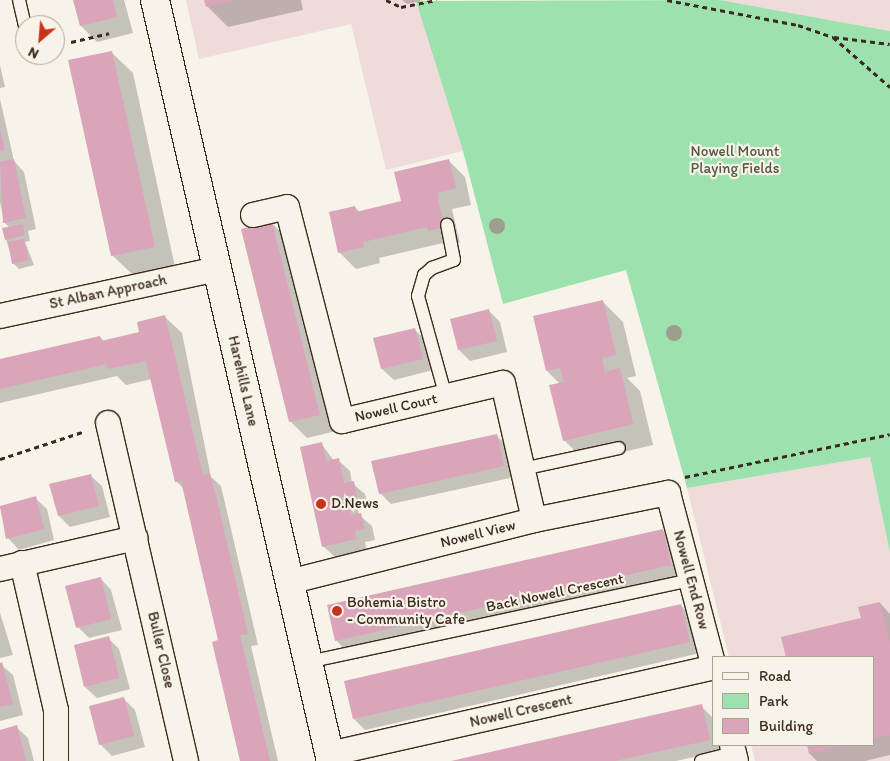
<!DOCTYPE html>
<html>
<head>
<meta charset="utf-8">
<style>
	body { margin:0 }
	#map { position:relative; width:890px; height:761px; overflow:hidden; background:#f7f3e8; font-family:Itim,sans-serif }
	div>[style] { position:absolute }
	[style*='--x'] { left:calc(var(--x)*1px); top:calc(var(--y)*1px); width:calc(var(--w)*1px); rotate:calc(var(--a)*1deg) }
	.built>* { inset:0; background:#eedbda }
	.green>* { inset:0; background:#9de2ae }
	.shadow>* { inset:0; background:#0003 }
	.building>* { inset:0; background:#daa4ba }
	.path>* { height:3px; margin-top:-1.5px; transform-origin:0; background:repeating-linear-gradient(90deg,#3b2a1e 0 5px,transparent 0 9px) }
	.roads { filter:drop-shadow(1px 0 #3b2a1e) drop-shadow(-1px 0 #3b2a1e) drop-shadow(0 1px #3b2a1e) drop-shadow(0 -1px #3b2a1e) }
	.service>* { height:12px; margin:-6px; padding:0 6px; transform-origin:6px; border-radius:6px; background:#f7f3e8 }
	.minor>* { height:24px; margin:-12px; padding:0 12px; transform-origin:12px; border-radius:12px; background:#f7f3e8 }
	.secondary>* { height:28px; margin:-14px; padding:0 14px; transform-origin:14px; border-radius:14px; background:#f7f3e8 }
	.trees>* { width:16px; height:16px; margin:-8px; border-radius:50%; background:#9d9e8d }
	.dots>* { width:14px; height:14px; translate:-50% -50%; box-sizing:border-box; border:2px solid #f7f3e8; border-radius:50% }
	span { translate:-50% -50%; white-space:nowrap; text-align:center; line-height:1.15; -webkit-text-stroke:4.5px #f7f3e8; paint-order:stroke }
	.park-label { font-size:15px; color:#545842 }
	.street-label { font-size:15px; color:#3b2a1e }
	.poi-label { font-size:15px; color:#3b2a1e }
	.left { translate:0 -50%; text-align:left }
	.legend { position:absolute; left:712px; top:656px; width:162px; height:90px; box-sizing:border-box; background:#f7f3e8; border:1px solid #aca397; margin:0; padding:6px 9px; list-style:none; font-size:15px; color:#3b2a1e }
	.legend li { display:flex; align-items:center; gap:10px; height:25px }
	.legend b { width:25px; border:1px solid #aca397 }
	.north { position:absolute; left:15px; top:15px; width:50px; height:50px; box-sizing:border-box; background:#f7f3e8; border:1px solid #aca397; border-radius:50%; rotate:207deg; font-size:14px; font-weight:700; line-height:20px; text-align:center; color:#3b2a1e }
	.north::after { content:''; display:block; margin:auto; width:18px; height:22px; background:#c8321e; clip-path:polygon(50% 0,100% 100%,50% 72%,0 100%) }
</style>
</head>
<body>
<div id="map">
	<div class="built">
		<i style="clip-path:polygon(186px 0,420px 0,417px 1px,463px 151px,386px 170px,351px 24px,199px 59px)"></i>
		<i style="clip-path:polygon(720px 0,890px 0,890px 31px)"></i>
		<i style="clip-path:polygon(870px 457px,890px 553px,890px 761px,755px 761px,751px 745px,874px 745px,874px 657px,729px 657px,687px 488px)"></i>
	</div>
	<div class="green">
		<i style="clip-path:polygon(720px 0,890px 31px,890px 553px,870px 457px,687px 488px,626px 270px,503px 304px,463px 151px,416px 1px)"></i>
	</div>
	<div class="shadow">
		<i style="clip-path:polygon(75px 0,124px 0,133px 33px,97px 42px,81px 26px)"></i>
		<i style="clip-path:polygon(206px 0,301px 0,303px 10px,228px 27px,207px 6px)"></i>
		<i style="clip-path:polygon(402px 0,424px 0,407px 4px)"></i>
		<i style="clip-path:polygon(111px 52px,133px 73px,175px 267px,134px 276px,112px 255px)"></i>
		<i style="clip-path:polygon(0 65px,5px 87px,0 88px)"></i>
		<i style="clip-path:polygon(0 99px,14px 161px,24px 172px,36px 229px,28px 231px,30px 241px,25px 242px,34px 265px,19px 269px,13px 263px,6px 239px,10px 228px,4px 222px,0 202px)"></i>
		<i style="clip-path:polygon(448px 160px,465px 177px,471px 205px,452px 209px,460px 243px,446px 247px,443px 243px,379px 258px,380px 263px,356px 269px,339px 252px,355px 207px,360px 212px,402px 202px)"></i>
		<i style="clip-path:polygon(272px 223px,288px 240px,336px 431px,307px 438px,290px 421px)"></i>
		<i style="clip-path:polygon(602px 301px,623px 322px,636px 376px,627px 378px,640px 391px,653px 445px,585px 461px,564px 440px,560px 384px,547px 371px)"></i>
		<i style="clip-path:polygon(489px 311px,500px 322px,507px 352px,470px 361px,459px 350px)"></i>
		<i style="clip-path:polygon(165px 317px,182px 333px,211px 477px,221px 486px,258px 645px,251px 646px,278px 761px,241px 761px,220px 641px,184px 489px,176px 481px,152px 379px,126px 385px,117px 376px,0 403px,0 360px,100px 337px,104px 341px,141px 333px)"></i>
		<i style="clip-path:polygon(414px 329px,426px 341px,433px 370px,394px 380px,382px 369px,375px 339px)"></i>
		<i style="clip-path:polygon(496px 435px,507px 446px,514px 477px,391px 504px,380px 493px)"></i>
		<i style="clip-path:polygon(321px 443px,334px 461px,338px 460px,350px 471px,352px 483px,365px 494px,368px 508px,358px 510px,359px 515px,372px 526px,375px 540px,365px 542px,367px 550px,335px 557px,323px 546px)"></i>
		<i style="clip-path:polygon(90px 475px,102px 486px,110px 517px,70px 527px,59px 516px,51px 485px)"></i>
		<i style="clip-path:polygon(35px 498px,47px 509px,54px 540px,19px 550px,8px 538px,0 507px)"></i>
		<i style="clip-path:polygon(663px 531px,674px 542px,682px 576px,347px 652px,336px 640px)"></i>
		<i style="clip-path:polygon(100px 578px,111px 590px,122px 630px,89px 638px,78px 627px)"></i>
		<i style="clip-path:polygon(880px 603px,890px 614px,890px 755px,865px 761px,817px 761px,810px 754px,808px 745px,874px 745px,874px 657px,787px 657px,782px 638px,863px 619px)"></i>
		<i style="clip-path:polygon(680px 605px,692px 616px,700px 653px,365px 730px,354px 719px)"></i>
		<i style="clip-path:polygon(0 613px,13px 655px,0 658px)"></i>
		<i style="clip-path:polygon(108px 638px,119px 649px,130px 689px,97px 698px,85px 687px)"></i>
		<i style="clip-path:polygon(0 664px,13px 675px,23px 715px,0 721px)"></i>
		<i style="clip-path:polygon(124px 699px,135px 710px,145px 747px,112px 756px,101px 745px,91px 707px)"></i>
		<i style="clip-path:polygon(701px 706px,712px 717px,714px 745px,719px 745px,720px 751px,676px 761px,454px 761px)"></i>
		<i style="clip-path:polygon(16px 727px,28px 738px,34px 761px,0 761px,0 731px)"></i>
	</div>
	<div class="building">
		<i style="clip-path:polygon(73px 0,113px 0,117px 17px,80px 26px)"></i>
		<i style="clip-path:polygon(204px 0,232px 0,232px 1px,206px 7px)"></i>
		<i style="clip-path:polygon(112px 51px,155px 247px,111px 256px,68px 60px)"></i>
		<i style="clip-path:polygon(0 129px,5px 150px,0 151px)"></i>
		<i style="clip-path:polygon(14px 159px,26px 218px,3px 223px,0 162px)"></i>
		<i style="clip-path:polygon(449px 159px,456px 188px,437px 193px,444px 227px,428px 231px,427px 227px,363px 242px,364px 247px,338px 253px,329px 212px,355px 206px,356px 212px,401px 201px,394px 172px)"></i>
		<i style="clip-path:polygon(272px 222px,320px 415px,289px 422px,241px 229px)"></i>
		<i style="clip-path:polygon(23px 224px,25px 235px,5px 240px,2px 228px)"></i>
		<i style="clip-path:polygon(24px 239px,29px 260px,12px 264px,8px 242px)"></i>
		<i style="clip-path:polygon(603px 300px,616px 355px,602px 358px,605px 372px,620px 368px,633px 424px,563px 441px,549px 385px,564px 382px,560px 368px,546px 371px,533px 316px)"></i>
		<i style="clip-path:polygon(489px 309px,497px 341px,458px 350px,450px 319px)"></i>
		<i style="clip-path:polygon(165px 315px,203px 475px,210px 474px,216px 496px,248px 634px,240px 635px,270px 761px,240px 761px,212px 642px,218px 640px,202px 572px,181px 481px,175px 482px,146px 361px,108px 369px,107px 364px,0 389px,0 359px,100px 336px,101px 341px,139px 332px,137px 322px)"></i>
		<i style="clip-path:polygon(415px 328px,423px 359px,381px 369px,373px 338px)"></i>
		<i style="clip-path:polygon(497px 434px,504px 466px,379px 494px,371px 461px)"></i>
		<i style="clip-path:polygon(322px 442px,326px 461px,339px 458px,344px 483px,354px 481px,357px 497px,348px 499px,351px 515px,361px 513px,365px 529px,355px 531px,356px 539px,322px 547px,300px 447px)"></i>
		<i style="clip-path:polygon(91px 474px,99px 506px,58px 516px,49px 484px)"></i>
		<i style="clip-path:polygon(36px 496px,44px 529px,6px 539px,0 506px)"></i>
		<i style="clip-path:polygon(663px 529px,671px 565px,335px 641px,327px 605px)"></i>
		<i style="clip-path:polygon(101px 577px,111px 619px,76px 628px,65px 586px)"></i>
		<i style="clip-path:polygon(880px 602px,890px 643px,890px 735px,874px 739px,874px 657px,786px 657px,781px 637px,861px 618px,858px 607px)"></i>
		<i style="clip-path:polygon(681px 604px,690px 642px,353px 719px,344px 681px)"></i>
		<i style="clip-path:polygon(109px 636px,119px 678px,84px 687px,74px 645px)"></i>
		<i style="clip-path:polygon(2px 662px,13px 704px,0 707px,0 663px)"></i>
		<i style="clip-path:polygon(124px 697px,134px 736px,99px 745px,89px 706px)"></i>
		<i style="clip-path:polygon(702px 704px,710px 740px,615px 761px,451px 761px)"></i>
		<i style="clip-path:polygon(17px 725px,26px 761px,0 761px,0 730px)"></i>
		<i style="clip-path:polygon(807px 745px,846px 745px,809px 754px)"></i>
	</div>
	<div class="path">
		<i style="--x:386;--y:0;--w:17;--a:25"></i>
		<i style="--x:401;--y:7;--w:36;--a:-11"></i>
		<i style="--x:667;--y:0;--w:133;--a:10.8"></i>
		<i style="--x:798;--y:25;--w:37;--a:19"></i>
		<i style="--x:833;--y:37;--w:76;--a:41.3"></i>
		<i style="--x:834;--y:37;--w:56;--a:7.1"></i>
		<i style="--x:71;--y:42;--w:39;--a:-13"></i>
		<i style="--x:0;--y:459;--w:89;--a:-18.2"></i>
		<i style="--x:685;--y:477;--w:209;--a:-11.8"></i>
	</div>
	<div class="roads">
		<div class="service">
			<i style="--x:19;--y:0;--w:26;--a:77"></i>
			<i style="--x:446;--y:397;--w:105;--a:-105.5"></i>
			<i style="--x:418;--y:296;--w:22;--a:-74"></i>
			<i style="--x:424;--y:275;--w:11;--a:-41"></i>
			<i style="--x:432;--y:268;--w:23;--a:-20"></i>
			<i style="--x:454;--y:260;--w:36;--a:-101"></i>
			<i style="--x:522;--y:469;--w:99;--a:-12.2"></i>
			<i style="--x:308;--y:662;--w:392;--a:-12.1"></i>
			<i style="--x:701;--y:761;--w:34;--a:-14"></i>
		</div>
		<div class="minor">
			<i style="--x:253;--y:215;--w:35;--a:-13"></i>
			<i style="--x:287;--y:207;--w:221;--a:75.6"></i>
			<i style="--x:342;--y:421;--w:165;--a:-13.3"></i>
			<i style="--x:503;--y:383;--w:140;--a:77.2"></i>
			<i style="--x:0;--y:316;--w:222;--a:-12.2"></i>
			<i style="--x:108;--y:423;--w:347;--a:77"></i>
			<i style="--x:22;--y:563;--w:151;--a:77"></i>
			<i style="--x:56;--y:710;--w:51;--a:90"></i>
			<i style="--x:0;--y:569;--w:139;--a:-12.9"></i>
			<i style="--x:289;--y:582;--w:253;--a:-14.2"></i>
			<i style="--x:534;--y:520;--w:137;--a:-11.4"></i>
			<i style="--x:668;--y:493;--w:180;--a:75.2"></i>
			<i style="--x:732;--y:745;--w:16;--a:76"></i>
			<i style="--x:329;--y:754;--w:395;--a:-12.7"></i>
		</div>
		<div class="secondary">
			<i style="--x:155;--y:0;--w:781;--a:76.98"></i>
		</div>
	</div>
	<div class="trees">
		<i style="left:497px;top:226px"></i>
		<i style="left:674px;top:333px"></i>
	</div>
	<div class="dots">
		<i style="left:321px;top:504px;background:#c8321e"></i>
		<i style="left:337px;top:611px;background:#c8321e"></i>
	</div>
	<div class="park-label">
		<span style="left:735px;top:160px">Nowell Mount<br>Playing Fields</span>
	</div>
	<div class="street-label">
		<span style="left:108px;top:292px;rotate:-12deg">St Alban Approach</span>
		<span style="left:243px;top:381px;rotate:77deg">Harehills Lane</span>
		<span style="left:396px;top:408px;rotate:-13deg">Nowell Court</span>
		<span style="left:478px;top:534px;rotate:-14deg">Nowell View</span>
		<span style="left:691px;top:580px;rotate:75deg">Nowell End Row</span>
		<span style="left:555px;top:593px;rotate:-12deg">Back Nowell Crescent</span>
		<span style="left:161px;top:650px;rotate:77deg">Buller Close</span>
		<span style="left:521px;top:711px;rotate:-13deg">Nowell Crescent</span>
	</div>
	<div class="poi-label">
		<span class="left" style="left:331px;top:504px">D.News</span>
		<span class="left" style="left:347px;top:611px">Bohemia Bistro<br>- Community Cafe</span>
	</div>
	<ul class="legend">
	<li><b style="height:6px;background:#f7f3e8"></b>Road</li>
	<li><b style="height:14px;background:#9de2ae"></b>Park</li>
	<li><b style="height:14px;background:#daa4ba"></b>Building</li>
	</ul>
	<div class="north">N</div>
</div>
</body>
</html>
